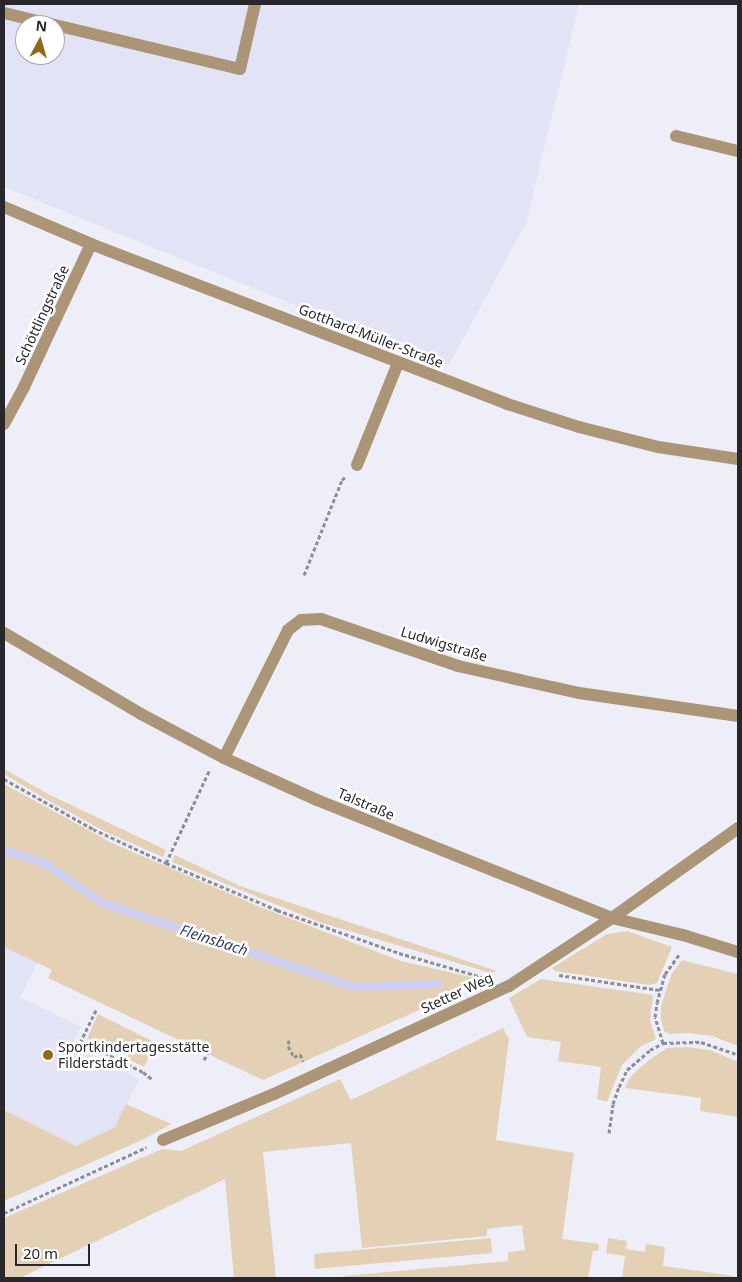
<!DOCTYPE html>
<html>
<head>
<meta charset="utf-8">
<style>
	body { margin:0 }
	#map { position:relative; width:742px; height:1282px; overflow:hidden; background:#edeef8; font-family:"Noto Sans",sans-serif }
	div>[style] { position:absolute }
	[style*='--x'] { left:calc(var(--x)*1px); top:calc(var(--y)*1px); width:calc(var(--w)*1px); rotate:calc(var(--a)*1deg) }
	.built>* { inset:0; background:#e2e3f4 }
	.green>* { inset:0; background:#e4d1b5 }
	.stream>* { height:8px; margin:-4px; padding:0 4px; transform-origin:4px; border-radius:4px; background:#cecff5 }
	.path>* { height:3px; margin-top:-1.5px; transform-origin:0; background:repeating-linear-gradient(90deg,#8d8e95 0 4px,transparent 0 6.5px) }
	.minor>* { height:12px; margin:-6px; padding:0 6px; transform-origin:6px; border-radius:6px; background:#ab9576 }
	.dots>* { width:14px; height:14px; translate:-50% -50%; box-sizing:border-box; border:2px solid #fff; border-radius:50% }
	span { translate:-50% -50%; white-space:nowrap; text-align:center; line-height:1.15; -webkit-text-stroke:5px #fff; paint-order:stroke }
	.street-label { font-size:14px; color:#28282c }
	.poi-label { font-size:14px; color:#28282c }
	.left { translate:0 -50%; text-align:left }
	.water-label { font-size:15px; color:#3d3b6d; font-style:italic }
	.frame { position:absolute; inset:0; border:5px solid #28282c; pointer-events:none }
	.north { position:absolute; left:15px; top:15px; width:50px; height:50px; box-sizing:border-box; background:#fff; border:1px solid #a9a9ab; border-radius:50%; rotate:6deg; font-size:14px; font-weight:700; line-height:20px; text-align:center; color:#28282c }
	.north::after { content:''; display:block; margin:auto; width:18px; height:22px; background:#946714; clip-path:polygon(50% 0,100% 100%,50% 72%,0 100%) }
	.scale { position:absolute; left:15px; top:1244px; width:75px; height:22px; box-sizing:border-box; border:2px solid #28282c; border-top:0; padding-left:6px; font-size:15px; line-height:18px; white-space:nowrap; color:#28282c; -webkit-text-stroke:4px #fff; paint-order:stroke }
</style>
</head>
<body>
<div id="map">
	<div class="built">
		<i style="clip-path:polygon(evenodd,4px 4px,579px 4px,526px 223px,449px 365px,312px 312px,4px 187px,4px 4px,25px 25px,55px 25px,55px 55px,25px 55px,25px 25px)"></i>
		<i style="clip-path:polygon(4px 947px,37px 963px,20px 997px,81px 1027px,72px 1045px,139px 1079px,115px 1127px,76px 1146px,4px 1110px)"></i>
	</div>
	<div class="green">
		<i style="clip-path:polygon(4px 769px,50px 795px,166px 850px,163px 857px,104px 831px,44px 798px,4px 774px)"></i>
		<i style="clip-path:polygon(4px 784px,112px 843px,260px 907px,401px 961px,479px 979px,477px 984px,263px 1080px,48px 978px,52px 970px,4px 947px)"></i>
		<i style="clip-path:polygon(175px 855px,240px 886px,497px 971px,491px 973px,319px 922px,172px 862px)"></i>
		<i style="clip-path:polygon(627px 931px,672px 947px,657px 983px,649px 985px,555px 971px,552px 968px,607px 934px)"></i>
		<i style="clip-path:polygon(682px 960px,738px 974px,738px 1046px,712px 1036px,689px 1033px,669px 1034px,664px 1031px,661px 1020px,661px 1006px,671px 975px)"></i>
		<i style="clip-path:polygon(541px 979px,653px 995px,650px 1020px,656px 1039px,640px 1047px,622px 1065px,607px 1102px,597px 1099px,601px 1067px,558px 1061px,561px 1042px,527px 1037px,509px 998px)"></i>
		<i style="clip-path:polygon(98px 1014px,156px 1043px,144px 1067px,87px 1039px)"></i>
		<i style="clip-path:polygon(503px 1028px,509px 1039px,496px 1140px,574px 1153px,562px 1239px,599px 1244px,598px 1251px,593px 1251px,588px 1278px,344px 1278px,343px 1276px,508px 1261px,508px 1252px,525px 1250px,522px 1225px,487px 1229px,487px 1236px,362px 1248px,351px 1143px,263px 1152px,276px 1278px,234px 1278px,225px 1179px,20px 1278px,4px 1278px,4px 1218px,162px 1149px,181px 1151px,340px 1079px,351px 1100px)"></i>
		<i style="clip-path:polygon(687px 1047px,710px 1050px,738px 1062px,738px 1117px,700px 1111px,701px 1098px,625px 1088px,629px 1079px,637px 1070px,652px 1058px,667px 1048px)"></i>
		<i style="clip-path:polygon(126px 1104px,171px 1124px,142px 1140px,4px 1201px,4px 1110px,76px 1146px,115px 1127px)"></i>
		<i style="clip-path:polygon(491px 1238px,492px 1253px,315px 1269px,314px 1254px)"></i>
		<i style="clip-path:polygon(608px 1238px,627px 1241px,626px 1249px,645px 1252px,646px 1244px,665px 1247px,663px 1266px,735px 1276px,734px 1278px,622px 1278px,625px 1256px,606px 1253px)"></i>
	</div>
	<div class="stream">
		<i style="--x:4;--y:850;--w:42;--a:18"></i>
		<i style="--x:44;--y:863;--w:70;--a:34.6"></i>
		<i style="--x:102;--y:903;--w:266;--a:18.4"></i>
		<i style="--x:354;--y:987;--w:84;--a:-2"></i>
	</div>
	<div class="path">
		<i style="--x:304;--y:575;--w:102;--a:-68.2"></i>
		<i style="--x:342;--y:480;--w:4;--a:-45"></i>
		<i style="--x:4;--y:779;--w:102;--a:29.3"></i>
		<i style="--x:93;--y:829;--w:81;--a:25"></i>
		<i style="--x:166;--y:863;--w:121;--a:22.9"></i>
		<i style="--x:277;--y:910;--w:129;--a:19.4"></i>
		<i style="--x:399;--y:953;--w:86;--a:16.1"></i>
		<i style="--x:166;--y:863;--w:102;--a:-64.9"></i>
		<i style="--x:559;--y:975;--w:102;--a:8.4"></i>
		<i style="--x:96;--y:1010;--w:34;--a:116"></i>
		<i style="--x:81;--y:1041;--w:69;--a:26.6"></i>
		<i style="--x:143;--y:1072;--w:11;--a:38"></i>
		<i style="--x:289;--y:1040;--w:6;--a:99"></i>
		<i style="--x:288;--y:1046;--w:13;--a:61"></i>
		<i style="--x:294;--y:1057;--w:7;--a:-27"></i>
		<i style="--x:300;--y:1054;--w:8;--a:67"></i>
		<i style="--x:663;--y:1043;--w:27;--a:-107"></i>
		<i style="--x:655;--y:1017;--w:14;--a:-82"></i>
		<i style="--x:657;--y:1003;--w:30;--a:-75"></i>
		<i style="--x:665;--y:974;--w:24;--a:-54"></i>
		<i style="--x:204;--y:1060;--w:11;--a:-63"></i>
		<i style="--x:209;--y:1050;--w:5;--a:-158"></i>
		<i style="--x:204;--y:1048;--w:5;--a:-68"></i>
		<i style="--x:609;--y:1133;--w:29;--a:-82"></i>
		<i style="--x:613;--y:1104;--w:18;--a:-71"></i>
		<i style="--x:619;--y:1087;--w:19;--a:-65"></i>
		<i style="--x:627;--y:1070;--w:30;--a:-41"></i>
		<i style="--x:650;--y:1050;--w:15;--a:-28"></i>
		<i style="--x:663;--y:1043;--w:38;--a:-2"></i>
		<i style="--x:701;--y:1042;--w:39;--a:19"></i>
		<i style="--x:4;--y:1213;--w:157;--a:-24.8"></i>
	</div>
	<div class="minor">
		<i style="--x:4;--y:13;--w:51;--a:13.5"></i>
		<i style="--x:55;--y:25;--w:190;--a:13.4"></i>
		<i style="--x:240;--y:69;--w:67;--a:-77"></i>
		<i style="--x:676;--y:136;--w:64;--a:13.6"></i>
		<i style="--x:4;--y:207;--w:95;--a:23"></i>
		<i style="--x:91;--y:244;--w:446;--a:21"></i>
		<i style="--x:507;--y:404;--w:76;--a:17.7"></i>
		<i style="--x:579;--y:427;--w:81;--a:14.2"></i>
		<i style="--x:658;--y:447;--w:81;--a:8.5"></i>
		<i style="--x:4;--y:424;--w:42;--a:-61.6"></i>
		<i style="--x:24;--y:387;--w:158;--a:-64.9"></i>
		<i style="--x:357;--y:465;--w:110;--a:-68.1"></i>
		<i style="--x:4;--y:633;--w:159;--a:30.6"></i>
		<i style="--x:141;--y:714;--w:94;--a:27.9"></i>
		<i style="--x:224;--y:758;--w:102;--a:24.3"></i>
		<i style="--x:317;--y:800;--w:318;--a:21.8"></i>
		<i style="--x:612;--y:918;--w:73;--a:13.5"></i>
		<i style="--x:683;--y:935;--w:58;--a:17.2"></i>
		<i style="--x:224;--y:758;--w:143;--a:-63.4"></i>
		<i style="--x:288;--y:630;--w:16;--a:-38"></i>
		<i style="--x:301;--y:620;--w:20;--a:-3"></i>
		<i style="--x:321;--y:619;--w:145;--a:18.9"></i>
		<i style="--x:458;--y:666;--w:64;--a:12.7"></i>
		<i style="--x:520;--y:680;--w:60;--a:12.4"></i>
		<i style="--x:579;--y:693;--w:161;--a:8.2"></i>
		<i style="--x:163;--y:1140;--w:120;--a:-22.5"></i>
		<i style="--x:274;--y:1094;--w:259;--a:-24.7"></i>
		<i style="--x:509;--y:986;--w:123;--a:-33.4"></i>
		<i style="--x:612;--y:918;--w:155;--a:-35.5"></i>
	</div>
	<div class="dots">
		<i style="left:48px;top:1055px;background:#946714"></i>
	</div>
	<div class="street-label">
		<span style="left:42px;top:315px;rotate:-65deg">Schöttlingstraße</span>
		<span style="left:371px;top:336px;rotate:21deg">Gotthard-Müller-Straße</span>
		<span style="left:444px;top:644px;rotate:17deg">Ludwigstraße</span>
		<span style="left:366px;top:804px;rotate:23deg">Talstraße</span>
		<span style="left:457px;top:993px;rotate:-25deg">Stetter Weg</span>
	</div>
	<div class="poi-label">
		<span class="left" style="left:58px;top:1055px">Sportkindertagesstätte<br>Filderstadt</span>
	</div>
	<div class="water-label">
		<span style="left:214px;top:940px;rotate:18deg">Fleinsbach</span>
	</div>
	<div class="frame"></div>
	<div class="north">N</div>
	<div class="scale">20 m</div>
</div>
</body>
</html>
